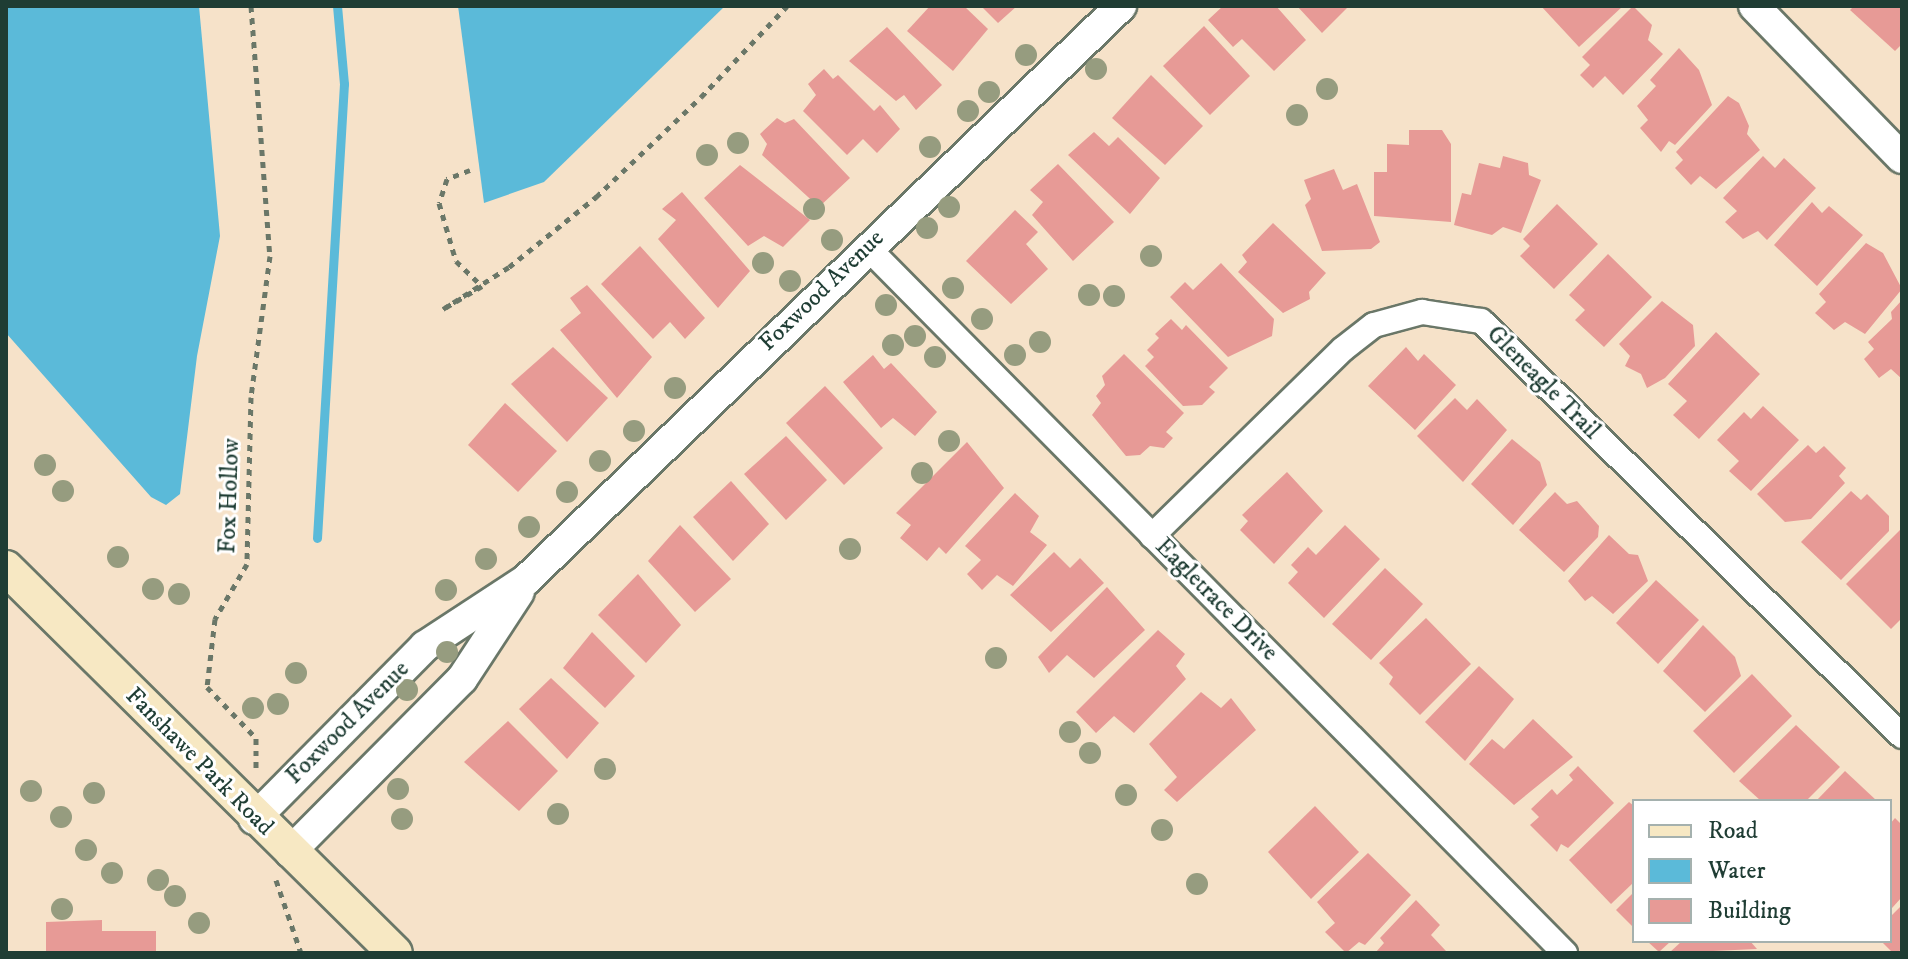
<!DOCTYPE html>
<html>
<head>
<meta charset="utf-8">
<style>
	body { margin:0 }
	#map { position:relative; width:1908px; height:959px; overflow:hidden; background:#f6e2c9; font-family:"IM FELL DW Pica",serif }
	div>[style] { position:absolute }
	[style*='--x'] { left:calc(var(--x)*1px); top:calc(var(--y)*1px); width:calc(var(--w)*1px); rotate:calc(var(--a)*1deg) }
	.water>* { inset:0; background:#5bbad9 }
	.stream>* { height:9px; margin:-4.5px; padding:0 4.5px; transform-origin:4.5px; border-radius:4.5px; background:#5bbad9 }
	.building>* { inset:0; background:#e79a96 }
	.path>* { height:5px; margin-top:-2.5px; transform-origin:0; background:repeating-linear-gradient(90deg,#6a7768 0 6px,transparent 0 12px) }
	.roads { filter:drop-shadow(2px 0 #6a7768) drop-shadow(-2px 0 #6a7768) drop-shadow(0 2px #6a7768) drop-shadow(0 -2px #6a7768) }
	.minor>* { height:24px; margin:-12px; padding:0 12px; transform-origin:12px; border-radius:12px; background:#fff }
	.tertiary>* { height:30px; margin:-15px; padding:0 15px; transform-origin:15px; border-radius:15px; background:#fff }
	.secondary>* { height:34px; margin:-17px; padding:0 17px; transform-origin:17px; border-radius:17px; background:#f7e8c3 }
	.trees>* { width:22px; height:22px; margin:-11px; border-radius:50%; background:#969c7f }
	span { translate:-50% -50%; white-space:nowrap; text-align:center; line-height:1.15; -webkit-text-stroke:6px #fff; paint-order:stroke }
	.street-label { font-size:24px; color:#1f3d34 }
	.frame { position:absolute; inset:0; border:8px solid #1f3d34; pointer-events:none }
	.legend { position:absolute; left:1632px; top:799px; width:260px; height:144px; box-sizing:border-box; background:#fff; border:2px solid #a5b1ae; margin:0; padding:10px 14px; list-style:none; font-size:24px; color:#1f3d34 }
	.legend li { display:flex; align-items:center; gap:16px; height:40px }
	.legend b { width:40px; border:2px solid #a5b1ae }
</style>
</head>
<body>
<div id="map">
	<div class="water">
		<i style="clip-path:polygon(6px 6px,199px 6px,220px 236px,197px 356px,180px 494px,166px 505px,151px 497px,6px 333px)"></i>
		<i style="clip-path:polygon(458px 6px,725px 6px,544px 182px,484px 203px)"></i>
	</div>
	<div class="stream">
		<i style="--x:317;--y:538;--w:455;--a:-86.6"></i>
		<i style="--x:344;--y:84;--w:78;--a:-95.1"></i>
	</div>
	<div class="building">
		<i style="clip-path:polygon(930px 6px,964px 6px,988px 29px,953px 71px,907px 31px)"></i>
		<i style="clip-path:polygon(981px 6px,1017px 6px,998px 23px)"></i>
		<i style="clip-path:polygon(1223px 6px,1276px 6px,1306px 40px,1274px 71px,1242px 39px,1233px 47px,1208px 20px)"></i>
		<i style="clip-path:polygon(1297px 6px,1349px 6px,1322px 33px)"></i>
		<i style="clip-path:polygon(1541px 6px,1623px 6px,1579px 47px)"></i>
		<i style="clip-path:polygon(1633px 6px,1652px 25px,1648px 40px,1663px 54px,1623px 95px,1605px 76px,1593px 88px,1580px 75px,1590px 65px,1582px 57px)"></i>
		<i style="clip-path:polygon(1854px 6px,1902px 6px,1902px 44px,1895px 51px,1850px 10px)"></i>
		<i style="clip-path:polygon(1204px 26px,1250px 76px,1210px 115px,1163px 66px)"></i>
		<i style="clip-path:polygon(887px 27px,942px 85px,916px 110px,904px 95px,896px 101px,849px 61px)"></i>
		<i style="clip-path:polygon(1679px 48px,1699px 70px,1712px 105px,1675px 145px,1669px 141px,1661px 152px,1640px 128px,1648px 120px,1637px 106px,1656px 86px,1650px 80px)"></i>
		<i style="clip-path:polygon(824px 69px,833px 79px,838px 75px,874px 111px,880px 105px,900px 129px,877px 153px,863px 139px,847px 155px,803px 111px,816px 95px,808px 84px)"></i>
		<i style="clip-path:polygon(1151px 75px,1203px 126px,1165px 165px,1112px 118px)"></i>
		<i style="clip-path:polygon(1728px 96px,1739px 103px,1749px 126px,1747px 134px,1760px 150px,1716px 189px,1700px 176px,1691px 185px,1675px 168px,1683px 160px,1676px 152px)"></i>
		<i style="clip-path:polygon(777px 118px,785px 123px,794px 119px,850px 178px,819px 207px,762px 155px,767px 144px,760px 134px)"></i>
		<i style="clip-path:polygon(1409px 130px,1442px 130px,1451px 144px,1451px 222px,1374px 216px,1374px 172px,1387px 172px,1387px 144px,1409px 145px)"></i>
		<i style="clip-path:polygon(1094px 132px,1109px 146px,1118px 137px,1160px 178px,1130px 214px,1068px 155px)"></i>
		<i style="clip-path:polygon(1503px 156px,1528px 163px,1529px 175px,1541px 180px,1521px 233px,1503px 227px,1492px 235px,1454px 225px,1462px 193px,1471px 195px,1479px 163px,1500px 168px)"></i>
		<i style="clip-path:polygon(1763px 156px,1775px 168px,1784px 158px,1816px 188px,1767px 240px,1758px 231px,1743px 239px,1725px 222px,1737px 211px,1723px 198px)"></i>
		<i style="clip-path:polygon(1058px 164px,1114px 222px,1073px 261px,1032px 215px,1043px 202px,1030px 190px)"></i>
		<i style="clip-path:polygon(740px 165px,810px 220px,783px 247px,764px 236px,748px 246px,704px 198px)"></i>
		<i style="clip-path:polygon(1334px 169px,1343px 190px,1357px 184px,1380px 242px,1371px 249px,1322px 251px,1305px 205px,1311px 199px,1304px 180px)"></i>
		<i style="clip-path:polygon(682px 192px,750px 271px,718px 308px,658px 239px,676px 220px,662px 209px)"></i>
		<i style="clip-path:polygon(1812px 202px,1822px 213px,1829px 206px,1863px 235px,1817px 286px,1774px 245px)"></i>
		<i style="clip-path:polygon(1557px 204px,1598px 244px,1554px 289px,1520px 256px,1530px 246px,1523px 239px)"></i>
		<i style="clip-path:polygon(1015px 210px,1038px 232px,1026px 244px,1048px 269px,1011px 304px,966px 261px)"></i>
		<i style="clip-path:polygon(1273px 223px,1326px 273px,1309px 292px,1310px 299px,1283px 313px,1238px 272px,1247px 262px,1242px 255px)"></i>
		<i style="clip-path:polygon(1866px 243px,1883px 253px,1902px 289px,1865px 334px,1845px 322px,1834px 330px,1815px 313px,1826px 302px,1819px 294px)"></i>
		<i style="clip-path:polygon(640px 246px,705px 318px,685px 339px,670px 322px,653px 339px,601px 284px)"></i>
		<i style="clip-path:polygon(1608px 254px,1652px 297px,1604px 347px,1575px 320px,1585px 310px,1569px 295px)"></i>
		<i style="clip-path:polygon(1221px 263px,1274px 319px,1272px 336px,1228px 357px,1170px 297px,1185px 282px,1193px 290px)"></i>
		<i style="clip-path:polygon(587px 285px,652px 357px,617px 398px,560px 330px,581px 313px,570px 298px)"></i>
		<i style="clip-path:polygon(1902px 300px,1902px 379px,1891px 369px,1879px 378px,1864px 359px,1874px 349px,1868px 342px,1892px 319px,1891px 312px)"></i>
		<i style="clip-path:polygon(1662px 301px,1693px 325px,1695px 346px,1665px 378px,1647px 388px,1641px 374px,1625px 366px,1630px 356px,1619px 344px)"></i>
		<i style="clip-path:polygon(1171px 319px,1182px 330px,1186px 325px,1228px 368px,1209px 387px,1215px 392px,1202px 405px,1183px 406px,1145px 366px,1154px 357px,1147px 350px,1159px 338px,1155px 334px)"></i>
		<i style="clip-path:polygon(1716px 332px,1760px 374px,1699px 439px,1673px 415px,1687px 401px,1668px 384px)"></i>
		<i style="clip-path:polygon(553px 347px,608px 398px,567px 442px,511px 384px)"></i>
		<i style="clip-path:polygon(1406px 347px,1418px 361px,1424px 354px,1456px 385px,1415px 430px,1368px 386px)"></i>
		<i style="clip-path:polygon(1124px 354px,1184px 413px,1166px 432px,1173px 438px,1164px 448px,1150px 446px,1140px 455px,1126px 456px,1092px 415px,1101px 403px,1096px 396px,1105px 385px,1102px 376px)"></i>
		<i style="clip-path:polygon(873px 355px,884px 369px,891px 363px,937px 412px,915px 436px,893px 418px,881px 428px,843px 382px)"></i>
		<i style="clip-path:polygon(825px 386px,883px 448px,844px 485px,786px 423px)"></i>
		<i style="clip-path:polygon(1455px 398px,1467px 410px,1477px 399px,1507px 430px,1463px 482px,1417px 436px)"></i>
		<i style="clip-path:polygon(505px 403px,557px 451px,518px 492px,468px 445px)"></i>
		<i style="clip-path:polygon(1763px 406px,1799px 440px,1751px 491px,1729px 471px,1739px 461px,1717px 440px,1744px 412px,1751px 419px)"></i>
		<i style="clip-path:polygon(786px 436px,827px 480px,786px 520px,744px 474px)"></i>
		<i style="clip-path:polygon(1512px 439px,1540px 462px,1547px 485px,1513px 525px,1471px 484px)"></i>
		<i style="clip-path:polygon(967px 442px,1004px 488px,946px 554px,939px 547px,927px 561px,900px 538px,911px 525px,896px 513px)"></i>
		<i style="clip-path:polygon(1808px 445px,1816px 453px,1824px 446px,1846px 468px,1839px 476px,1845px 483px,1811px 519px,1785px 522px,1757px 494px)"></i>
		<i style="clip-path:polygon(1287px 472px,1323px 511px,1274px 564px,1240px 530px,1248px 521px,1242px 515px)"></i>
		<i style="clip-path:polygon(731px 481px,769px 524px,733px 561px,693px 517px)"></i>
		<i style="clip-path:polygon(1851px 491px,1861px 500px,1867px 494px,1889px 516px,1889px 531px,1841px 580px,1801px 542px)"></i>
		<i style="clip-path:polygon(1555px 492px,1567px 504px,1577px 501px,1599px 526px,1598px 537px,1564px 572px,1519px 530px)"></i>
		<i style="clip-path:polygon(1015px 493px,1039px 516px,1030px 532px,1047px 545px,1013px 586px,997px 575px,982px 590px,967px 574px,981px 560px,965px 546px)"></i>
		<i style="clip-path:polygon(680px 525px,731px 579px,695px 612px,648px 561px)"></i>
		<i style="clip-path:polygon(1345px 525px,1380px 559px,1324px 618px,1288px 583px,1298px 572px,1291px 565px,1308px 547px,1316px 555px)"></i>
		<i style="clip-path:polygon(1902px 528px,1902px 618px,1891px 629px,1846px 584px)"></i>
		<i style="clip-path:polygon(1609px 535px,1629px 554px,1638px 555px,1648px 581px,1613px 614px,1592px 596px,1585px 601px,1568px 581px)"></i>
		<i style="clip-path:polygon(1054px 552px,1070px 568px,1080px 558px,1104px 583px,1051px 632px,1010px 595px)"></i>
		<i style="clip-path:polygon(1385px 568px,1423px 604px,1371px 660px,1332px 624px)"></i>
		<i style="clip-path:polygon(638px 574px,681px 625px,646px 663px,598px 615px)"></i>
		<i style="clip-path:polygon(1656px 580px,1699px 620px,1658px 664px,1616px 623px)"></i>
		<i style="clip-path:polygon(1107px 587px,1145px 630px,1094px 678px,1067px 655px,1049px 673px,1038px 657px)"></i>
		<i style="clip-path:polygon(1426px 618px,1471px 664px,1420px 715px,1389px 684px,1393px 677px,1379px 663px)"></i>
		<i style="clip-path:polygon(1703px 625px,1735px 657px,1741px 676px,1705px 712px,1663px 671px)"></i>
		<i style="clip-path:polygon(1158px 630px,1185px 654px,1176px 666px,1186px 679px,1134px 733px,1114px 716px,1096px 733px,1076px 712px)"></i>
		<i style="clip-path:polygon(592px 632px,635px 676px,605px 708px,563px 668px)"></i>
		<i style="clip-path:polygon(1479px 666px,1514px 699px,1465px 761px,1425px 722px)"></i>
		<i style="clip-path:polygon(1752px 674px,1792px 716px,1734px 773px,1693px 731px)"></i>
		<i style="clip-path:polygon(551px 678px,599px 723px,567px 759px,519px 709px)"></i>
		<i style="clip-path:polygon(1201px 692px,1221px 708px,1231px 698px,1256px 730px,1177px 802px,1164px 790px,1177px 777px,1149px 744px)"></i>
		<i style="clip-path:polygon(1533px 719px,1573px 757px,1514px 805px,1469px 764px,1492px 739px,1504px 749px)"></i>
		<i style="clip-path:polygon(508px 721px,558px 771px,519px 811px,464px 762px)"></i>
		<i style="clip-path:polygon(1796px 725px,1840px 767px,1806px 801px,1761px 801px,1739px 781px)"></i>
		<i style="clip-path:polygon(1578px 766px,1614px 803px,1568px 848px,1561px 844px,1557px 852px,1530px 825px,1539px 817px,1531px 809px,1552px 789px,1557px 795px,1573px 780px,1569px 775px)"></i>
		<i style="clip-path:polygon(1845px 771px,1877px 801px,1816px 801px)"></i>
		<i style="clip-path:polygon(1629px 802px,1634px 806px,1634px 882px,1611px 904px,1569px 860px)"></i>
		<i style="clip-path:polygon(1315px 806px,1359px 852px,1311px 899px,1268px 852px)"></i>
		<i style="clip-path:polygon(1895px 818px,1902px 825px,1902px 897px,1892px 908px,1890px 824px)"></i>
		<i style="clip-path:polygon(1368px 853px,1411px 895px,1365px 945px,1359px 942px,1346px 953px,1325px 932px,1335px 923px,1317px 902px)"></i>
		<i style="clip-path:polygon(1634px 892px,1634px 928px,1616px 910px)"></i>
		<i style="clip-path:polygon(1416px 900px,1440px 925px,1431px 935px,1446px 951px,1375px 953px,1384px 943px,1380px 938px)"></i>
		<i style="clip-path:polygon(1902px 905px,1902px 950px,1893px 953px,1881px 941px,1890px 941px,1890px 917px)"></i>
		<i style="clip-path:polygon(102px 920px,102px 931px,156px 931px,156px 953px,46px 953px,46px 922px)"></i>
		<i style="clip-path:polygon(1647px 941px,1671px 941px,1659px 952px)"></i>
		<i style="clip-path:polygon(1682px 941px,1750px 941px,1757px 949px,1669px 953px)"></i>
	</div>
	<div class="path">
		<i style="--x:251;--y:6;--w:251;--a:85.7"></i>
		<i style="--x:270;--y:256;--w:142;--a:97.7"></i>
		<i style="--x:251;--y:397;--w:167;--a:91.4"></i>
		<i style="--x:247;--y:564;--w:64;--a:120.2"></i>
		<i style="--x:215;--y:619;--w:68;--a:96.7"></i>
		<i style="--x:207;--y:687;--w:71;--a:46.1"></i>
		<i style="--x:256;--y:738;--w:32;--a:90"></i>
		<i style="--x:470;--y:170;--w:25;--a:159"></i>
		<i style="--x:447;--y:179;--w:25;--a:108"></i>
		<i style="--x:439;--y:203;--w:60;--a:73.7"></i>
		<i style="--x:456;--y:261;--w:36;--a:44"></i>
		<i style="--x:482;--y:286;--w:45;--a:149.5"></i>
		<i style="--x:443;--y:309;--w:78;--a:-32.5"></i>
		<i style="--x:509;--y:267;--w:112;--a:-38.8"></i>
		<i style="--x:596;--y:197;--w:145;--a:-43.6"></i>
		<i style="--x:701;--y:97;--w:125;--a:-46.6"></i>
		<i style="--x:276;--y:880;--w:77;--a:71.1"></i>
	</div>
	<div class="roads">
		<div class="minor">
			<i style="--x:867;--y:247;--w:993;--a:45.33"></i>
			<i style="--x:1152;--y:536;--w:267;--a:-44.4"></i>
			<i style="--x:1343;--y:349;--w:39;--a:-38"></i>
			<i style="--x:1374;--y:325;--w:50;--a:-15.2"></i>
			<i style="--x:1422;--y:312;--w:60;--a:8.7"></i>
			<i style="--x:1481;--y:321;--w:591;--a:44.59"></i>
		</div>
		<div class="tertiary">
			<i style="--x:1754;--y:6;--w:212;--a:45.8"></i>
			<i style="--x:254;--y:819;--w:243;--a:-45.3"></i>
			<i style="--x:425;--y:646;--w:121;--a:-33.2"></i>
			<i style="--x:526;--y:580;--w:827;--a:-43.97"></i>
			<i style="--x:290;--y:852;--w:244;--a:-45.2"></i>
			<i style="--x:462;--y:679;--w:104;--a:-56.8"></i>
		</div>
		<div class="secondary">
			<i style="--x:6;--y:568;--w:547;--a:44.7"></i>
		</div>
	</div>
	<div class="trees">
		<i style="left:1026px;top:55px"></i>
		<i style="left:1096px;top:69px"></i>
		<i style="left:1327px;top:89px"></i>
		<i style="left:989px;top:92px"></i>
		<i style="left:968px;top:111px"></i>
		<i style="left:1297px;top:115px"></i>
		<i style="left:738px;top:143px"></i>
		<i style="left:930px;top:147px"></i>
		<i style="left:707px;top:155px"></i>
		<i style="left:949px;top:207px"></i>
		<i style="left:814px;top:209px"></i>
		<i style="left:927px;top:228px"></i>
		<i style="left:832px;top:240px"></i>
		<i style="left:1151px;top:256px"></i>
		<i style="left:763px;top:263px"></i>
		<i style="left:790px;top:281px"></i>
		<i style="left:953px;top:288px"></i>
		<i style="left:1089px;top:295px"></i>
		<i style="left:1114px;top:296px"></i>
		<i style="left:886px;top:305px"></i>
		<i style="left:982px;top:319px"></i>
		<i style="left:915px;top:336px"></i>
		<i style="left:1040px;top:342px"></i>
		<i style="left:893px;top:345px"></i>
		<i style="left:1015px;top:355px"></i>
		<i style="left:935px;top:357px"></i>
		<i style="left:675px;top:388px"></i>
		<i style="left:634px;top:431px"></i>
		<i style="left:949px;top:441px"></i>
		<i style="left:600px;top:461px"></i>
		<i style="left:45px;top:465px"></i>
		<i style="left:922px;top:473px"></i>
		<i style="left:63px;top:491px"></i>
		<i style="left:567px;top:492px"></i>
		<i style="left:529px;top:527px"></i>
		<i style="left:850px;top:549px"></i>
		<i style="left:118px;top:557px"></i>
		<i style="left:486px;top:559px"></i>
		<i style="left:153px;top:589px"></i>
		<i style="left:446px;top:590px"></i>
		<i style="left:179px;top:594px"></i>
		<i style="left:447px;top:652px"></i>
		<i style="left:996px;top:658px"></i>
		<i style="left:296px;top:673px"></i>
		<i style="left:407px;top:690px"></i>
		<i style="left:278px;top:704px"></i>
		<i style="left:253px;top:708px"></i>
		<i style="left:1070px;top:732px"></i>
		<i style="left:1090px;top:753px"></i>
		<i style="left:605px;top:769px"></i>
		<i style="left:398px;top:789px"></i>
		<i style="left:31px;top:791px"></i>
		<i style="left:94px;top:793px"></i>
		<i style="left:1126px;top:795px"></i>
		<i style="left:558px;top:814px"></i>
		<i style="left:61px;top:817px"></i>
		<i style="left:402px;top:819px"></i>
		<i style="left:1162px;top:830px"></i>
		<i style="left:86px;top:850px"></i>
		<i style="left:112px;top:873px"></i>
		<i style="left:158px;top:880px"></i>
		<i style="left:1197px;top:884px"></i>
		<i style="left:175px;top:896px"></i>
		<i style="left:62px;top:909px"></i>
		<i style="left:199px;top:923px"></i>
	</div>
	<div class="street-label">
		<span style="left:822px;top:291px;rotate:-44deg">Foxwood Avenue</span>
		<span style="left:1543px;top:383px;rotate:45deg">Gleneagle Trail</span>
		<span style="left:230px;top:496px;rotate:-88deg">Fox Hollow</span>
		<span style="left:1216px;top:600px;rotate:45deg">Eagletrace Drive</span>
		<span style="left:348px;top:723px;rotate:-45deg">Foxwood Avenue</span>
		<span style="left:199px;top:762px;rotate:45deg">Fanshawe Park Road</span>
	</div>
	<div class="frame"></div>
	<ul class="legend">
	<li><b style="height:10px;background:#f7e8c3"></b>Road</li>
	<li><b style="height:22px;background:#5bbad9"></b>Water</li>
	<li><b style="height:22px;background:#e79a96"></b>Building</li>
	</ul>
</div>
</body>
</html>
